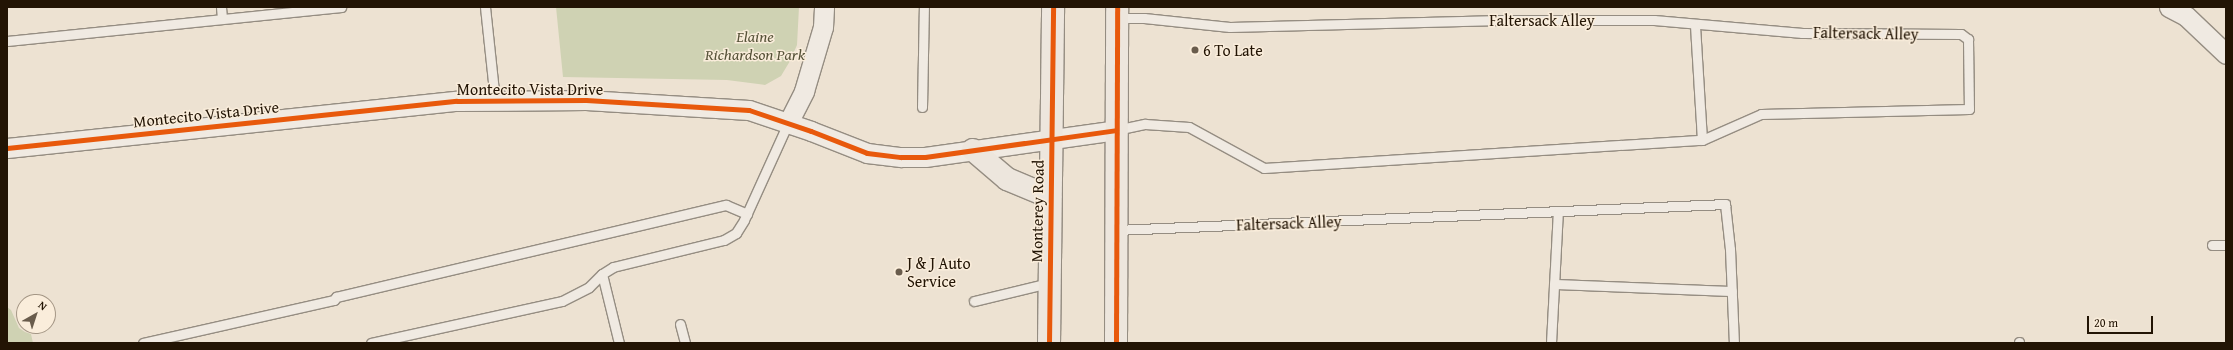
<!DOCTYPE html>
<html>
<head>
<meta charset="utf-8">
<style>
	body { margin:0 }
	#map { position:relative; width:2233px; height:350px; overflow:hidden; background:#ede2d2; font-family:"Gentium Book Plus",serif }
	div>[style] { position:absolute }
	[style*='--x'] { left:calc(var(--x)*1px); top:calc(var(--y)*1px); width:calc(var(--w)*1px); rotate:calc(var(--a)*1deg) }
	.green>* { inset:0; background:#cfd2b3 }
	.roads { filter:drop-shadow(1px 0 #958d82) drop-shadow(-1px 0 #958d82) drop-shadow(0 1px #958d82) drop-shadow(0 -1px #958d82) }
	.lane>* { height:9px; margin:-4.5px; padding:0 4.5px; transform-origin:4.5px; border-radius:4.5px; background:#f0eae2 }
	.street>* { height:19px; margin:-9.5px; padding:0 9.5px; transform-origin:9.5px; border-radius:9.5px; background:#f0eae2 }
	.primary>* { height:22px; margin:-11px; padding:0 11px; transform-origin:11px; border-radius:11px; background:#ede6dd }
	.cycleway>* { height:5px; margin:-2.5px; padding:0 2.5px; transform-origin:2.5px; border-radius:2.5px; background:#e8590c }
	.dots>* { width:11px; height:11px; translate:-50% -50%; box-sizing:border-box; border:2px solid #faeddb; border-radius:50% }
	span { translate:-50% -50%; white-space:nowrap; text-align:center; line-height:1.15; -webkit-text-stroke:3px #faeddb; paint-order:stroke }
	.street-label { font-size:16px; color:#221404 }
	.park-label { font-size:16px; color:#565238; font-style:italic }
	.poi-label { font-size:16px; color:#221404 }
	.left { translate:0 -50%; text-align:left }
	.frame { position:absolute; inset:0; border:8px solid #221404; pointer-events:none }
	.north { position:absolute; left:16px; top:294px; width:40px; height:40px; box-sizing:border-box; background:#faeddb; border:1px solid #a49685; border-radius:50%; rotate:39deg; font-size:11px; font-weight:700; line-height:16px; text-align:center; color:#221404 }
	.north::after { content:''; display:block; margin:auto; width:14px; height:18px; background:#695c4c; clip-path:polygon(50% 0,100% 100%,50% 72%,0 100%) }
	.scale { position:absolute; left:2087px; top:316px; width:66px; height:18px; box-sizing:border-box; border:2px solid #221404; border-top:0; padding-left:5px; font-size:12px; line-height:14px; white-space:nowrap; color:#221404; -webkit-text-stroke:3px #faeddb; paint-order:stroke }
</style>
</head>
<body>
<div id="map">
	<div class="green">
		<i style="clip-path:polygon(556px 7px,799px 7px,797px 45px,790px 61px,781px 76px,765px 85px,727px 80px,563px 77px)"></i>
		<i style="clip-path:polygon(7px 307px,11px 310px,19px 328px,25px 332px,31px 334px,33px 343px,7px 343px)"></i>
	</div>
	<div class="roads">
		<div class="lane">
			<i style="--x:221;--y:7;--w:12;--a:85"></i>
			<i style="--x:485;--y:7;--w:95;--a:83.9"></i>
			<i style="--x:1117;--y:18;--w:27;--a:0"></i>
			<i style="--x:1144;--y:18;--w:86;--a:6"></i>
			<i style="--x:1230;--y:27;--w:271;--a:-1.5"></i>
			<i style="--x:1501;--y:20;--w:153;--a:0"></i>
			<i style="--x:1654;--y:20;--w:149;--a:5"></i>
			<i style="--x:1802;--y:33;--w:159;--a:0.4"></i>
			<i style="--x:1961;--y:34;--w:9;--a:36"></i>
			<i style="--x:1968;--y:39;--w:70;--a:89.2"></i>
			<i style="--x:1969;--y:109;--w:208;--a:178.6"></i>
			<i style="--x:1761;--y:114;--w:64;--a:156.2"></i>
			<i style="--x:7;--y:41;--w:336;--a:-5.8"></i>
			<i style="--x:922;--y:107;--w:100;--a:-88.9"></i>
			<i style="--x:1116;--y:130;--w:30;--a:-12"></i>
			<i style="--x:1145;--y:124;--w:44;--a:3.9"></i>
			<i style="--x:1189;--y:127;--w:85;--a:28.7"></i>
			<i style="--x:1264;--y:168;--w:439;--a:-3.7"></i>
			<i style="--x:1702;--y:140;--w:116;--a:-93.5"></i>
			<i style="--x:1116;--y:230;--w:610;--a:-2.44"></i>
			<i style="--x:1725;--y:204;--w:45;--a:83.7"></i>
			<i style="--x:1730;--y:249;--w:94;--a:87.6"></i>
			<i style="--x:2212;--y:245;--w:14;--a:0"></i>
			<i style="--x:602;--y:274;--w:71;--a:76.2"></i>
			<i style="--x:1554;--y:284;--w:178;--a:2.3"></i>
			<i style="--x:974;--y:301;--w:77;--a:-13.5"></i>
			<i style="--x:680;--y:324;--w:20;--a:75"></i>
			<i style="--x:2019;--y:342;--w:1;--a:90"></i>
			<i style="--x:143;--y:343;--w:196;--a:-12.7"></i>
			<i style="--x:334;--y:300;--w:4;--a:-56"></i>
			<i style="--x:336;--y:297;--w:401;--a:-13.3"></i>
			<i style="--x:726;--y:205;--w:23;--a:23"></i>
			<i style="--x:371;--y:343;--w:196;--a:-12.4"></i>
			<i style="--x:562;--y:301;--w:30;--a:-27"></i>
			<i style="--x:589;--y:287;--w:18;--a:-45"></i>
			<i style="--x:602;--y:274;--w:13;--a:-32"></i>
			<i style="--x:613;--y:267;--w:114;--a:-13.7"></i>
			<i style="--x:724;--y:240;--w:14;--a:-30"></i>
			<i style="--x:736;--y:233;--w:15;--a:-58"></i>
			<i style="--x:744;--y:220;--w:107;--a:-65.6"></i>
			<i style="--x:1551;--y:343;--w:132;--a:-87"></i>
		</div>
		<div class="street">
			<i style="--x:2169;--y:7;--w:19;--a:28"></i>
			<i style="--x:2186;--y:16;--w:55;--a:43.5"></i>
			<i style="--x:788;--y:123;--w:36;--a:-63"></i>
			<i style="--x:804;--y:91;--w:67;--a:-73.5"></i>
			<i style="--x:823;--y:27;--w:20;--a:-87"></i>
			<i style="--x:7;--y:148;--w:452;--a:-6"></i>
			<i style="--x:457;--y:101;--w:129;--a:-0.4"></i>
			<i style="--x:586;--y:100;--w:163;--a:3.5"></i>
			<i style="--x:749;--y:110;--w:65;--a:18.7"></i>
			<i style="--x:811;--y:131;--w:60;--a:21.4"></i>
			<i style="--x:867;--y:153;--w:34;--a:7"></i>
			<i style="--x:901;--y:157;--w:24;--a:0"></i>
			<i style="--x:925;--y:157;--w:193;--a:-8"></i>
		</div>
		<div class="primary">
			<i style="--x:973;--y:150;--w:45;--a:40.5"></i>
			<i style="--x:1007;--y:179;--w:47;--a:22.7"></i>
			<i style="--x:1049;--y:343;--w:336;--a:-89.3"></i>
			<i style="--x:1116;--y:343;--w:336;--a:-89.8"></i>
		</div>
	</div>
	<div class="cycleway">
		<i style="--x:7;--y:148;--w:452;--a:-6"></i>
		<i style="--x:457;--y:101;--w:129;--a:-0.4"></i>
		<i style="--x:586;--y:100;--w:163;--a:3.5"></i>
		<i style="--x:749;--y:110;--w:65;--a:18.7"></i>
		<i style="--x:811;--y:131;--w:60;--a:21.4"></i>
		<i style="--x:867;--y:153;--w:34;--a:7"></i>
		<i style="--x:901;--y:157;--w:24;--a:0"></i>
		<i style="--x:925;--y:157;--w:193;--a:-8"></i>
		<i style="--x:1049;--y:343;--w:336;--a:-89.3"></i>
		<i style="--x:1116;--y:343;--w:336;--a:-89.8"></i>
	</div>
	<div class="dots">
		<i style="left:1195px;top:50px;background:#695c4c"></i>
		<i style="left:899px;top:272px;background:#695c4c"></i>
	</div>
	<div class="street-label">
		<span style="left:1542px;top:20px">Faltersack Alley</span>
		<span style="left:1866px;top:33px;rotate:1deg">Faltersack Alley</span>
		<span style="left:530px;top:89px">Montecito Vista Drive</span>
		<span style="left:206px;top:114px;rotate:-6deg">Montecito Vista Drive</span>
		<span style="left:1037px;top:211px;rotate:-89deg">Monterey Road</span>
		<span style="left:1289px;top:223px;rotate:-2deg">Faltersack Alley</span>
	</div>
	<div class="park-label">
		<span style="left:755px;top:45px">Elaine<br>Richardson Park</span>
	</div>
	<div class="poi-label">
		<span class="left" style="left:1203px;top:50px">6 To Late</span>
		<span class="left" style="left:907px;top:272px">J &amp; J Auto<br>Service</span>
	</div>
	<div class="frame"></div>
	<div class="north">N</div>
	<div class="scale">20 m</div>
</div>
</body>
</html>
